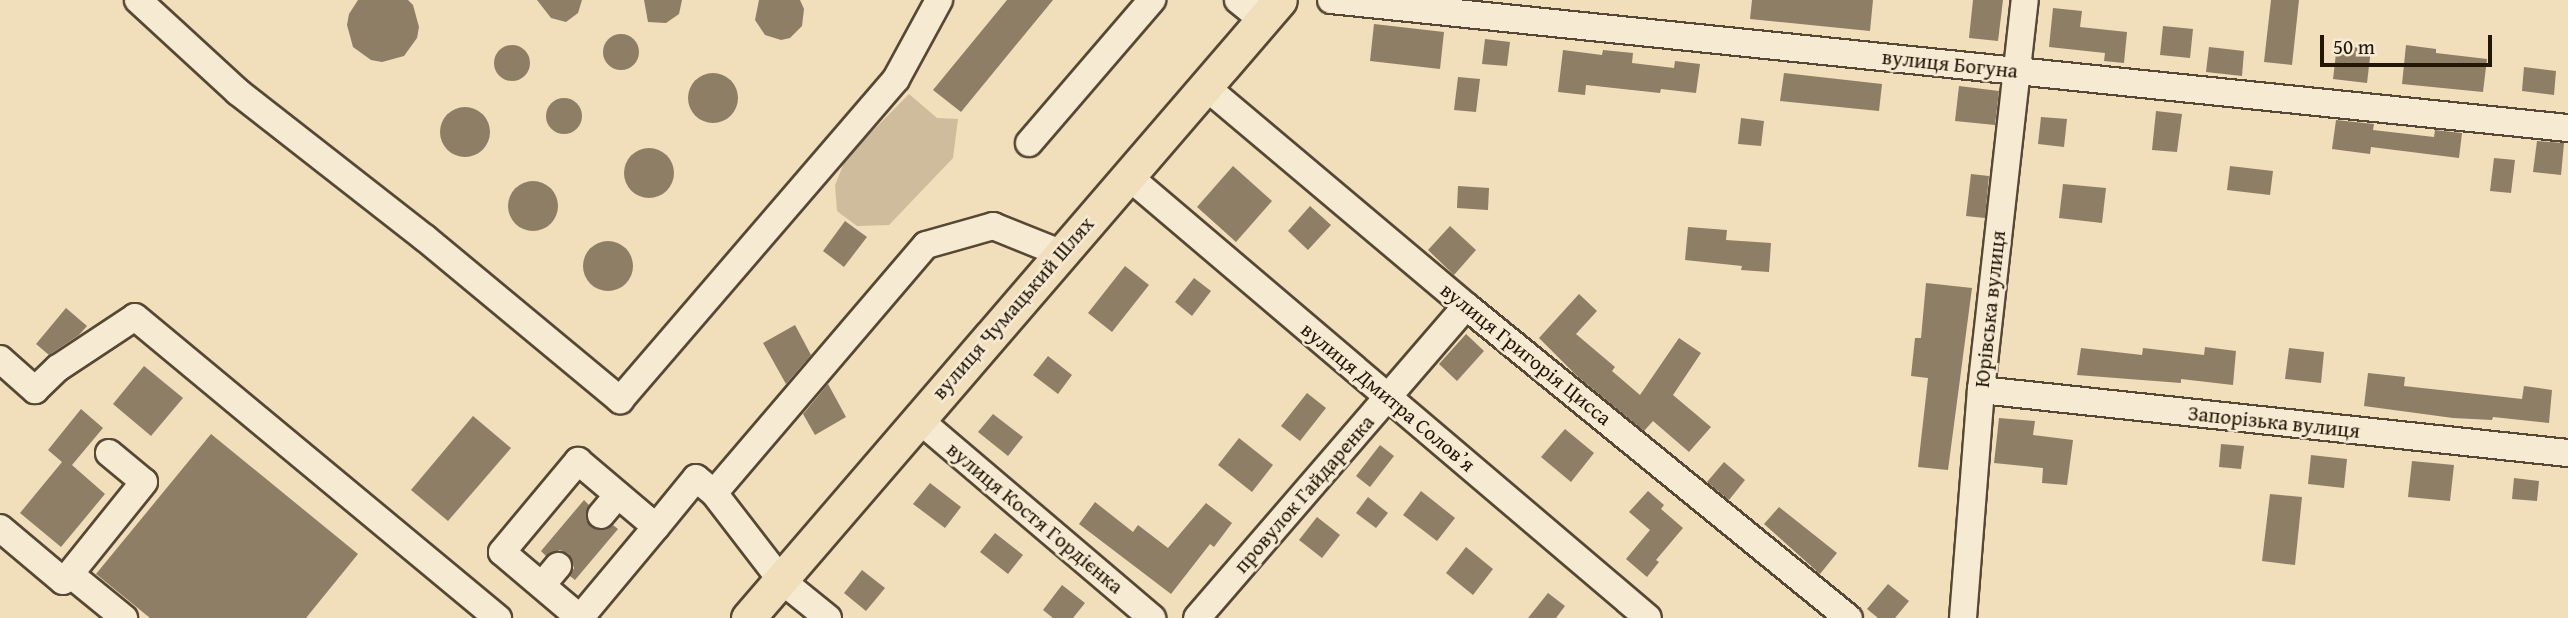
<!DOCTYPE html>
<html>
<head>
<meta charset="utf-8">
<style>
	body { margin:0 }
	#map { position:relative; width:2568px; height:618px; overflow:hidden; background:#f1debb; font-family:"Gentium Book Plus",serif }
	div>[style] { position:absolute }
	[style*='--x'] { left:calc(var(--x)*1px); top:calc(var(--y)*1px); width:calc(var(--w)*1px); rotate:calc(var(--a)*1deg) }
	.green>* { inset:0; background:#cebc9c }
	.building>* { inset:0; background:#8e7e65 }
	.round { border-radius:50% }
	.roads { filter:drop-shadow(2px 0 #564834) drop-shadow(-2px 0 #564834) drop-shadow(0 2px #564834) drop-shadow(0 -2px #564834) }
	.minor>* { height:26px; margin:-13px; padding:0 13px; transform-origin:13px; border-radius:13px; background:#f6ead3 }
	.major>* { height:33px; margin:-16.5px; padding:0 16.5px; transform-origin:16.5px; border-radius:16.5px; background:#f1debb }
	span { translate:-50% -50%; white-space:nowrap; text-align:center; line-height:1.15; -webkit-text-stroke:5px #f6ead3; paint-order:stroke }
	.street-label { font-size:21px; color:#221607 }
	.scale { position:absolute; left:2320px; top:35px; width:172px; height:32px; box-sizing:border-box; border:4px solid #221607; border-top:0; padding-left:9px; font-size:21px; line-height:24px; white-space:nowrap; color:#221607; -webkit-text-stroke:5px #f6ead3; paint-order:stroke }
</style>
</head>
<body>
<div id="map">
	<div class="green">
		<i style="clip-path:polygon(909px 94px,937px 118px,958px 119px,953px 158px,889px 225px,857px 226px,837px 211px,835px 185px,846px 158px)"></i>
	</div>
	<div class="building">
		<i style="clip-path:polygon(358px 0,408px 0,413px 5px,419px 27px,417px 38px,404px 56px,382px 62px,371px 60px,353px 47px,347px 25px,349px 14px)"></i>
		<i style="clip-path:polygon(537px 0,582px 0,578px 13px,566px 22px,551px 18px)"></i>
		<i style="clip-path:polygon(644px 0,682px 0,679px 14px,666px 23px,648px 22px)"></i>
		<i style="clip-path:polygon(759px 0,800px 0,804px 9px,802px 26px,790px 38px,781px 40px,765px 35px,755px 20px)"></i>
		<i style="clip-path:polygon(1007px 0,1053px 0,961px 112px,933px 90px)"></i>
		<i style="clip-path:polygon(1752px 0,1873px 0,1870px 31px,1750px 19px)"></i>
		<i style="clip-path:polygon(1973px 0,2003px 0,1998px 41px,1969px 38px)"></i>
		<i style="clip-path:polygon(2271px 0,2299px 0,2292px 65px,2264px 62px)"></i>
		<i style="clip-path:polygon(2053px 8px,2082px 11px,2080px 27px,2127px 32px,2124px 63px,2104px 61px,2105px 53px,2049px 47px)"></i>
		<i style="clip-path:polygon(1374px 24px,1444px 32px,1440px 69px,1370px 61px)"></i>
		<i style="clip-path:polygon(2163px 26px,2193px 29px,2190px 58px,2160px 55px)"></i>
		<i class="round" style="left:603px;top:34px;width:36px;height:36px"></i>
		<i style="clip-path:polygon(1485px 39px,1510px 42px,1507px 66px,1482px 64px)"></i>
		<i style="clip-path:polygon(2337px 45px,2371px 49px,2367px 83px,2333px 79px)"></i>
		<i style="clip-path:polygon(2406px 45px,2436px 49px,2436px 53px,2487px 59px,2483px 92px,2402px 84px)"></i>
		<i class="round" style="left:494px;top:45px;width:36px;height:36px"></i>
		<i style="clip-path:polygon(2209px 47px,2244px 51px,2242px 76px,2206px 72px)"></i>
		<i style="clip-path:polygon(1563px 50px,1602px 55px,1603px 50px,1633px 53px,1632px 63px,1674px 68px,1675px 61px,1700px 64px,1696px 93px,1661px 89px,1660px 93px,1586px 85px,1585px 95px,1558px 92px)"></i>
		<i style="clip-path:polygon(2524px 67px,2556px 71px,2554px 95px,2522px 91px)"></i>
		<i style="clip-path:polygon(1784px 73px,1882px 84px,1879px 111px,1780px 101px)"></i>
		<i class="round" style="left:688px;top:73px;width:50px;height:50px"></i>
		<i style="clip-path:polygon(1458px 77px,1480px 79px,1476px 112px,1454px 110px)"></i>
		<i style="clip-path:polygon(1959px 86px,1999px 91px,1995px 125px,1955px 121px)"></i>
		<i class="round" style="left:546px;top:98px;width:36px;height:36px"></i>
		<i class="round" style="left:440px;top:107px;width:50px;height:50px"></i>
		<i style="clip-path:polygon(2156px 111px,2182px 114px,2177px 152px,2152px 150px)"></i>
		<i style="clip-path:polygon(2041px 117px,2067px 119px,2064px 147px,2038px 144px)"></i>
		<i style="clip-path:polygon(1741px 118px,1764px 121px,1761px 146px,1738px 144px)"></i>
		<i style="clip-path:polygon(2336px 120px,2374px 124px,2373px 130px,2434px 137px,2435px 130px,2462px 133px,2459px 158px,2371px 147px,2370px 154px,2332px 149px)"></i>
		<i style="clip-path:polygon(2537px 141px,2564px 143px,2561px 175px,2533px 172px)"></i>
		<i class="round" style="left:624px;top:148px;width:50px;height:50px"></i>
		<i style="clip-path:polygon(2494px 158px,2515px 160px,2511px 193px,2490px 191px)"></i>
		<i style="clip-path:polygon(1233px 166px,1272px 201px,1236px 242px,1197px 207px)"></i>
		<i style="clip-path:polygon(2230px 166px,2273px 171px,2270px 195px,2227px 190px)"></i>
		<i style="clip-path:polygon(1971px 174px,1989px 176px,1985px 218px,1966px 216px)"></i>
		<i class="round" style="left:508px;top:181px;width:50px;height:50px"></i>
		<i style="clip-path:polygon(2063px 184px,2106px 188px,2102px 223px,2059px 218px)"></i>
		<i style="clip-path:polygon(1458px 186px,1489px 188px,1488px 210px,1457px 208px)"></i>
		<i style="clip-path:polygon(1310px 206px,1331px 225px,1308px 250px,1288px 231px)"></i>
		<i style="clip-path:polygon(845px 221px,867px 237px,844px 267px,823px 251px)"></i>
		<i style="clip-path:polygon(1450px 226px,1476px 250px,1454px 275px,1428px 250px)"></i>
		<i style="clip-path:polygon(1688px 227px,1727px 230px,1726px 240px,1771px 243px,1769px 272px,1741px 270px,1742px 266px,1685px 260px)"></i>
		<i class="round" style="left:583px;top:241px;width:50px;height:50px"></i>
		<i style="clip-path:polygon(1125px 266px,1149px 285px,1112px 332px,1088px 313px)"></i>
		<i style="clip-path:polygon(1194px 278px,1211px 291px,1192px 316px,1175px 302px)"></i>
		<i style="clip-path:polygon(1926px 283px,1972px 288px,1948px 470px,1918px 467px,1928px 378px,1911px 376px,1915px 338px,1921px 338px)"></i>
		<i style="clip-path:polygon(1579px 294px,1597px 311px,1576px 334px,1615px 367px,1612px 371px,1640px 395px,1679px 338px,1701px 353px,1673px 395px,1711px 427px,1689px 452px,1653px 421px,1644px 431px,1577px 376px,1539px 338px)"></i>
		<i style="clip-path:polygon(66px 308px,87px 326px,79px 335px,49px 355px,36px 344px)"></i>
		<i style="clip-path:polygon(795px 325px,811px 355px,786px 384px,763px 343px)"></i>
		<i style="clip-path:polygon(1466px 334px,1484px 351px,1457px 381px,1439px 364px)"></i>
		<i style="clip-path:polygon(2205px 347px,2236px 351px,2233px 385px,2181px 379px,2181px 383px,2077px 375px,2081px 348px,2142px 355px,2143px 348px,2204px 355px)"></i>
		<i style="clip-path:polygon(2289px 348px,2324px 352px,2321px 383px,2285px 379px)"></i>
		<i style="clip-path:polygon(1048px 356px,1072px 375px,1058px 394px,1033px 375px)"></i>
		<i style="clip-path:polygon(144px 366px,183px 398px,151px 436px,113px 404px)"></i>
		<i style="clip-path:polygon(2368px 373px,2405px 377px,2404px 386px,2522px 399px,2524px 386px,2552px 390px,2549px 423px,2493px 417px,2492px 420px,2453px 418px,2364px 406px)"></i>
		<i style="clip-path:polygon(828px 384px,846px 417px,815px 435px,803px 414px)"></i>
		<i style="clip-path:polygon(1307px 393px,1326px 408px,1300px 441px,1281px 426px)"></i>
		<i style="clip-path:polygon(81px 409px,103px 428px,72px 465px,105px 494px,61px 547px,20px 513px,62px 462px,48px 450px)"></i>
		<i style="clip-path:polygon(993px 414px,1023px 437px,1008px 456px,978px 432px)"></i>
		<i style="clip-path:polygon(473px 416px,511px 448px,448px 521px,411px 490px)"></i>
		<i style="clip-path:polygon(1999px 418px,2035px 421px,2033px 435px,2073px 440px,2067px 485px,2042px 483px,2043px 468px,1994px 463px)"></i>
		<i style="clip-path:polygon(1565px 429px,1594px 453px,1571px 482px,1541px 457px)"></i>
		<i style="clip-path:polygon(211px 434px,358px 554px,306px 618px,150px 618px,96px 574px)"></i>
		<i style="clip-path:polygon(1239px 438px,1273px 465px,1252px 492px,1218px 465px)"></i>
		<i style="clip-path:polygon(2221px 444px,2244px 446px,2241px 469px,2219px 467px)"></i>
		<i style="clip-path:polygon(1380px 445px,1394px 456px,1370px 487px,1356px 476px)"></i>
		<i style="clip-path:polygon(2311px 455px,2347px 459px,2344px 488px,2308px 484px)"></i>
		<i style="clip-path:polygon(2412px 461px,2454px 465px,2450px 501px,2408px 497px)"></i>
		<i style="clip-path:polygon(1724px 462px,1745px 480px,1729px 500px,1707px 482px)"></i>
		<i style="clip-path:polygon(2514px 478px,2539px 481px,2537px 501px,2512px 499px)"></i>
		<i style="clip-path:polygon(930px 483px,961px 507px,945px 528px,913px 504px)"></i>
		<i style="clip-path:polygon(1421px 491px,1455px 518px,1437px 541px,1403px 515px)"></i>
		<i style="clip-path:polygon(1648px 491px,1664px 505px,1661px 509px,1683px 528px,1656px 560px,1659px 562px,1647px 577px,1626px 559px,1650px 530px,1629px 512px)"></i>
		<i style="clip-path:polygon(2270px 494px,2302px 497px,2295px 565px,2262px 561px)"></i>
		<i style="clip-path:polygon(1368px 497px,1388px 513px,1376px 528px,1356px 513px)"></i>
		<i style="clip-path:polygon(584px 500px,589px 505px,586px 520px,591px 527px,606px 530px,613px 525px,618px 529px,575px 580px,570px 576px,574px 568px,569px 554px,560px 550px,546px 556px,541px 551px)"></i>
		<i style="clip-path:polygon(1095px 502px,1133px 532px,1138px 525px,1168px 548px,1206px 503px,1232px 523px,1214px 547px,1210px 544px,1171px 594px,1079px 524px)"></i>
		<i style="clip-path:polygon(1779px 507px,1837px 553px,1820px 574px,1764px 524px)"></i>
		<i style="clip-path:polygon(1317px 517px,1340px 535px,1322px 558px,1299px 540px)"></i>
		<i style="clip-path:polygon(995px 533px,1023px 555px,1008px 574px,980px 552px)"></i>
		<i style="clip-path:polygon(1466px 547px,1493px 569px,1473px 595px,1446px 573px)"></i>
		<i style="clip-path:polygon(862px 570px,885px 588px,866px 611px,844px 593px)"></i>
		<i style="clip-path:polygon(1888px 584px,1909px 601px,1895px 618px,1878px 618px,1867px 609px)"></i>
		<i style="clip-path:polygon(1062px 585px,1085px 603px,1073px 618px,1053px 618px,1043px 610px)"></i>
		<i style="clip-path:polygon(1548px 593px,1565px 606px,1556px 618px,1528px 618px)"></i>
	</div>
	<div class="roads">
		<div class="minor">
			<i style="--x:138;--y:0;--w:136;--a:42.6"></i>
			<i style="--x:238;--y:92;--w:237;--a:38"></i>
			<i style="--x:425;--y:238;--w:254;--a:39.7"></i>
			<i style="--x:620;--y:400;--w:423;--a:-49.3"></i>
			<i style="--x:896;--y:79;--w:90;--a:-61.4"></i>
			<i style="--x:1238;--y:0;--w:32;--a:39"></i>
			<i style="--x:1331;--y:0;--w:1244;--a:5.91"></i>
			<i style="--x:1206;--y:87;--w:340;--a:40.1"></i>
			<i style="--x:1466;--y:306;--w:494;--a:39.2"></i>
			<i style="--x:1029;--y:143;--w:189;--a:-49.3"></i>
			<i style="--x:1128;--y:176;--w:682;--a:40.36"></i>
			<i style="--x:0;--y:359;--w:47;--a:41.5"></i>
			<i style="--x:35;--y:390;--w:32;--a:-44"></i>
			<i style="--x:58;--y:368;--w:92;--a:-33.5"></i>
			<i style="--x:135;--y:317;--w:472;--a:39.7"></i>
			<i style="--x:1981;--y:390;--w:590;--a:6.13"></i>
			<i style="--x:917;--y:418;--w:309;--a:40.4"></i>
			<i style="--x:109;--y:453;--w:45;--a:39.6"></i>
			<i style="--x:144;--y:482;--w:118;--a:128.8"></i>
			<i style="--x:70;--y:574;--w:70;--a:39.2"></i>
			<i style="--x:578;--y:461;--w:102;--a:40.2"></i>
			<i style="--x:656;--y:527;--w:119;--a:129.9"></i>
			<i style="--x:580;--y:618;--w:102;--a:-139.8"></i>
			<i style="--x:502;--y:552;--w:119;--a:-50.1"></i>
			<i style="--x:601;--y:515;--w:26;--a:-50"></i>
			<i style="--x:656;--y:527;--w:63;--a:-50.8"></i>
			<i style="--x:696;--y:478;--w:23;--a:40"></i>
			<i style="--x:0;--y:528;--w:82;--a:40.1"></i>
			<i style="--x:63;--y:581;--w:10;--a:-45"></i>
			<i style="--x:542;--y:585;--w:25;--a:-50"></i>
			<i style="--x:828;--y:618;--w:60;--a:-141"></i>
			<i style="--x:781;--y:580;--w:110;--a:-127.6"></i>
			<i style="--x:714;--y:493;--w:326;--a:-49.5"></i>
			<i style="--x:926;--y:245;--w:70;--a:-15.8"></i>
			<i style="--x:993;--y:226;--w:72;--a:21.9"></i>
			<i style="--x:1197;--y:618;--w:412;--a:-49.2"></i>
			<i style="--x:1963;--y:618;--w:229;--a:-85.5"></i>
			<i style="--x:1981;--y:390;--w:392;--a:-83.6"></i>
		</div>
		<div class="major">
			<i style="--x:748;--y:618;--w:815;--a:-49.28"></i>
		</div>
	</div>
	<div class="street-label">
		<span style="left:1950px;top:64px;rotate:6deg">вулиця Богуна</span>
		<span style="left:1013px;top:308px;rotate:-49deg">вулиця Чумацький Шлях</span>
		<span style="left:1990px;top:309px;rotate:-84deg">Юрівська вулиця</span>
		<span style="left:1526px;top:354px;rotate:39deg">вулиця Григорія Цисса</span>
		<span style="left:1388px;top:397px;rotate:40deg">вулиця Дмитра Соловʼя</span>
		<span style="left:2274px;top:422px;rotate:6deg">Запорізька вулиця</span>
		<span style="left:1304px;top:494px;rotate:-49deg">провулок Гайдаренка</span>
		<span style="left:1035px;top:518px;rotate:40deg">вулиця Костя Гордієнка</span>
	</div>
	<div class="scale">50 m</div>
</div>
</body>
</html>
